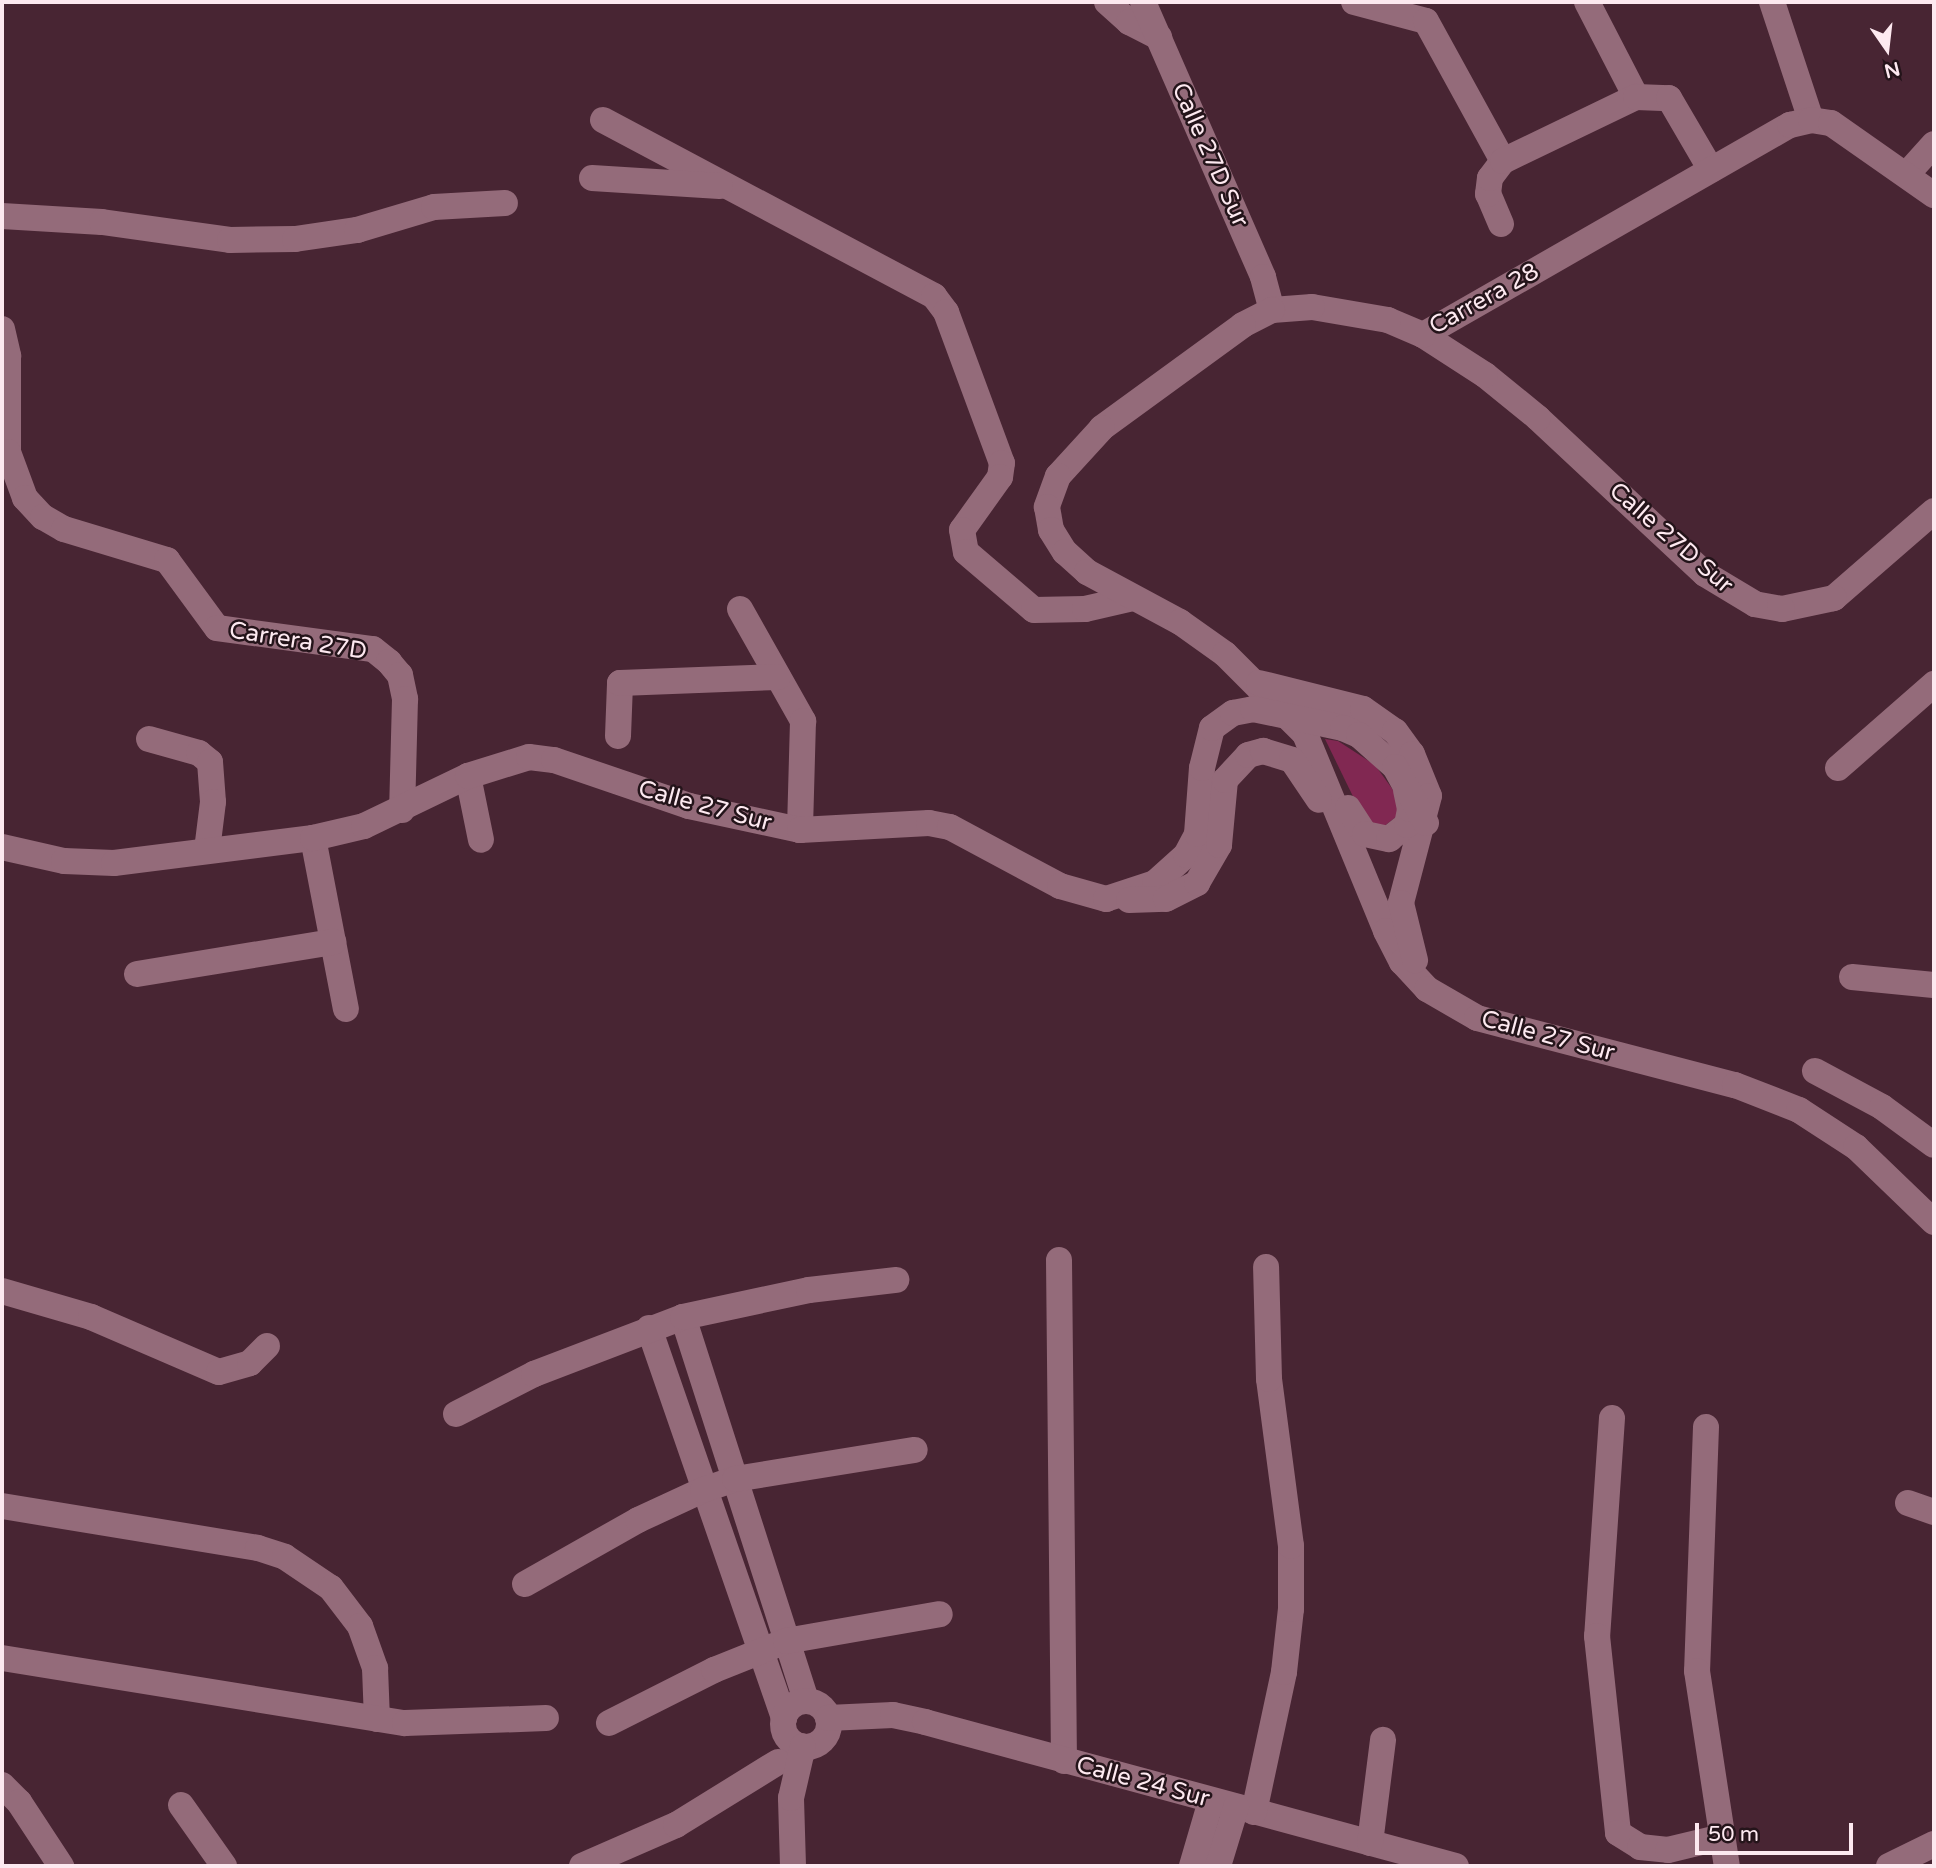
<!DOCTYPE html>
<html>
<head>
<meta charset="utf-8">
<style>
	body { margin:0 }
	#map { position:relative; width:1936px; height:1868px; overflow:hidden; background:#482533; font-family:"Varela Round",sans-serif }
	div>[style] { position:absolute }
	[style*='--x'] { left:calc(var(--x)*1px); top:calc(var(--y)*1px); width:calc(var(--w)*1px); rotate:calc(var(--a)*1deg) }
	.green>* { inset:0; background:#812852 }
	.minor>* { height:26px; margin:-13px; padding:0 13px; transform-origin:13px; border-radius:13px; background:#946b7a }
	.minor>.ring { margin:-13px; padding:0; box-sizing:content-box; background:none; border:26px solid #946b7a; border-radius:50% }
	span { translate:-50% -50%; white-space:nowrap; text-align:center; line-height:1.15; -webkit-text-stroke:5px #24141a; paint-order:stroke }
	.street-label { font-size:24px; color:#fde9f0 }
	.frame { position:absolute; inset:0; border:4px solid #fde9f0; pointer-events:none }
	.north { position:absolute; left:1852px; top:14px; width:70px; height:70px; -webkit-text-stroke:5px #24141a; paint-order:stroke; rotate:166deg; font-size:19px; font-weight:700; line-height:28px; text-align:center; color:#fde9f0 }
	.north::after { content:''; display:block; margin:auto; width:24px; height:32px; background:#fde9f0; clip-path:polygon(50% 0,100% 100%,50% 72%,0 100%) }
	.scale { position:absolute; left:1695px; top:1823px; width:158px; height:32px; box-sizing:border-box; border:4px solid #fde9f0; border-top:0; padding-left:9px; font-size:21px; line-height:24px; white-space:nowrap; color:#fde9f0; -webkit-text-stroke:5px #24141a; paint-order:stroke }
</style>
</head>
<body>
<div id="map">
	<div class="green">
		<i style="clip-path:polygon(1325px 739px,1338px 741px,1375px 765px,1396px 794px,1400px 814px,1383px 827px,1364px 819px)"></i>
	</div>
	<div class="minor">
		<i style="--x:1107;--y:2;--w:30;--a:42"></i>
		<i style="--x:1129;--y:22;--w:34;--a:27"></i>
		<i style="--x:1143;--y:2;--w:300;--a:66.4"></i>
		<i style="--x:1263;--y:277;--w:34;--a:75"></i>
		<i style="--x:1354;--y:2;--w:74;--a:14.8"></i>
		<i style="--x:1426;--y:21;--w:160;--a:61.2"></i>
		<i style="--x:1587;--y:2;--w:107;--a:62.7"></i>
		<i style="--x:1772;--y:2;--w:124;--a:71.7"></i>
		<i style="--x:603;--y:120;--w:375;--a:28"></i>
		<i style="--x:934;--y:296;--w:20;--a:53"></i>
		<i style="--x:946;--y:312;--w:161;--a:69.7"></i>
		<i style="--x:1002;--y:463;--w:14;--a:98"></i>
		<i style="--x:1000;--y:477;--w:65;--a:125.6"></i>
		<i style="--x:962;--y:530;--w:22;--a:80"></i>
		<i style="--x:966;--y:552;--w:89;--a:40.5"></i>
		<i style="--x:1034;--y:610;--w:51;--a:-1.1"></i>
		<i style="--x:1085;--y:609;--w:49;--a:-12.9"></i>
		<i style="--x:1907;--y:174;--w:40;--a:-48"></i>
		<i style="--x:592;--y:178;--w:128;--a:3.6"></i>
		<i style="--x:2;--y:216;--w:100;--a:3.4"></i>
		<i style="--x:102;--y:222;--w:129;--a:8"></i>
		<i style="--x:230;--y:240;--w:65;--a:-0.9"></i>
		<i style="--x:295;--y:239;--w:63;--a:-8.3"></i>
		<i style="--x:357;--y:230;--w:80;--a:-16.6"></i>
		<i style="--x:434;--y:207;--w:71;--a:-3.2"></i>
		<i style="--x:1501;--y:224;--w:33;--a:-113"></i>
		<i style="--x:1488;--y:194;--w:16;--a:-83"></i>
		<i style="--x:1490;--y:178;--w:21;--a:-53"></i>
		<i style="--x:1503;--y:161;--w:148;--a:-25.7"></i>
		<i style="--x:1636;--y:97;--w:33;--a:2"></i>
		<i style="--x:1669;--y:98;--w:83;--a:59.7"></i>
		<i style="--x:2;--y:329;--w:28;--a:77"></i>
		<i style="--x:8;--y:356;--w:96;--a:90"></i>
		<i style="--x:8;--y:452;--w:49;--a:69.7"></i>
		<i style="--x:25;--y:498;--w:26;--a:47"></i>
		<i style="--x:43;--y:517;--w:24;--a:30"></i>
		<i style="--x:64;--y:529;--w:108;--a:16.8"></i>
		<i style="--x:167;--y:560;--w:84;--a:53.7"></i>
		<i style="--x:217;--y:628;--w:157;--a:7.7"></i>
		<i style="--x:373;--y:649;--w:21;--a:39"></i>
		<i style="--x:389;--y:662;--w:17;--a:50"></i>
		<i style="--x:400;--y:675;--w:25;--a:78"></i>
		<i style="--x:405;--y:699;--w:111;--a:91.5"></i>
		<i style="--x:1423;--y:335;--w:423;--a:-29.8"></i>
		<i style="--x:1790;--y:125;--w:22;--a:-13"></i>
		<i style="--x:1811;--y:120;--w:20;--a:9"></i>
		<i style="--x:1831;--y:123;--w:126;--a:35"></i>
		<i style="--x:1934;--y:511;--w:133;--a:139"></i>
		<i style="--x:1834;--y:598;--w:53;--a:168.1"></i>
		<i style="--x:1782;--y:609;--w:27;--a:-170"></i>
		<i style="--x:1755;--y:604;--w:58;--a:-149"></i>
		<i style="--x:1705;--y:574;--w:229;--a:-137"></i>
		<i style="--x:1538;--y:418;--w:68;--a:-140.9"></i>
		<i style="--x:1485;--y:375;--w:74;--a:-147.2"></i>
		<i style="--x:1423;--y:335;--w:38;--a:-157"></i>
		<i style="--x:1388;--y:320;--w:77;--a:-170.3"></i>
		<i style="--x:1312;--y:307;--w:40;--a:175.7"></i>
		<i style="--x:1272;--y:310;--w:33;--a:153"></i>
		<i style="--x:1243;--y:325;--w:175;--a:143.9"></i>
		<i style="--x:1102;--y:428;--w:65;--a:132.5"></i>
		<i style="--x:1058;--y:476;--w:33;--a:110"></i>
		<i style="--x:1047;--y:507;--w:23;--a:80"></i>
		<i style="--x:1051;--y:530;--w:26;--a:58"></i>
		<i style="--x:1065;--y:552;--w:30;--a:42"></i>
		<i style="--x:1087;--y:572;--w:106;--a:28.3"></i>
		<i style="--x:1180;--y:622;--w:55;--a:35.4"></i>
		<i style="--x:1225;--y:654;--w:113;--a:45"></i>
		<i style="--x:1305;--y:734;--w:213;--a:67.6"></i>
		<i style="--x:1386;--y:931;--w:35;--a:63"></i>
		<i style="--x:1402;--y:962;--w:37;--a:47"></i>
		<i style="--x:1427;--y:989;--w:58;--a:30.1"></i>
		<i style="--x:1477;--y:1018;--w:267;--a:14.6"></i>
		<i style="--x:1735;--y:1085;--w:69;--a:21.3"></i>
		<i style="--x:1799;--y:1110;--w:68;--a:33"></i>
		<i style="--x:1856;--y:1147;--w:108;--a:43.9"></i>
		<i style="--x:740;--y:609;--w:129;--a:60.6"></i>
		<i style="--x:803;--y:721;--w:109;--a:91.6"></i>
		<i style="--x:1259;--y:683;--w:107;--a:14"></i>
		<i style="--x:1363;--y:709;--w:39;--a:35"></i>
		<i style="--x:1395;--y:731;--w:29;--a:54"></i>
		<i style="--x:1412;--y:754;--w:45;--a:68"></i>
		<i style="--x:1429;--y:796;--w:111;--a:104.7"></i>
		<i style="--x:1401;--y:903;--w:59;--a:76.2"></i>
		<i style="--x:618;--y:736;--w:53;--a:-87.8"></i>
		<i style="--x:620;--y:683;--w:158;--a:-2.2"></i>
		<i style="--x:149;--y:739;--w:52;--a:15.6"></i>
		<i style="--x:199;--y:753;--w:14;--a:39"></i>
		<i style="--x:210;--y:762;--w:40;--a:85.7"></i>
		<i style="--x:213;--y:802;--w:48;--a:97.1"></i>
		<i style="--x:1838;--y:768;--w:128;--a:-41.2"></i>
		<i style="--x:468;--y:776;--w:65;--a:78.5"></i>
		<i style="--x:1348;--y:808;--w:31;--a:57"></i>
		<i style="--x:1365;--y:834;--w:25;--a:12"></i>
		<i style="--x:1389;--y:839;--w:23;--a:-38"></i>
		<i style="--x:1407;--y:825;--w:16;--a:-79"></i>
		<i style="--x:1410;--y:809;--w:19;--a:-102"></i>
		<i style="--x:313;--y:838;--w:174;--a:79.1"></i>
		<i style="--x:2;--y:847;--w:64;--a:12.7"></i>
		<i style="--x:64;--y:861;--w:50;--a:2.3"></i>
		<i style="--x:114;--y:863;--w:201;--a:-7.2"></i>
		<i style="--x:313;--y:838;--w:52;--a:-13.2"></i>
		<i style="--x:364;--y:826;--w:115;--a:-25.7"></i>
		<i style="--x:468;--y:776;--w:64;--a:-17.3"></i>
		<i style="--x:529;--y:757;--w:25;--a:7"></i>
		<i style="--x:554;--y:760;--w:143;--a:18.8"></i>
		<i style="--x:689;--y:806;--w:114;--a:12.2"></i>
		<i style="--x:800;--y:830;--w:129;--a:-3.1"></i>
		<i style="--x:929;--y:823;--w:21;--a:11"></i>
		<i style="--x:950;--y:827;--w:125;--a:28.2"></i>
		<i style="--x:1060;--y:886;--w:48;--a:15.8"></i>
		<i style="--x:1106;--y:899;--w:52;--a:-18.1"></i>
		<i style="--x:1155;--y:883;--w:42;--a:-42.1"></i>
		<i style="--x:1186;--y:855;--w:24;--a:-62"></i>
		<i style="--x:1197;--y:834;--w:66;--a:-85.7"></i>
		<i style="--x:1202;--y:768;--w:41;--a:-76"></i>
		<i style="--x:1212;--y:728;--w:26;--a:-36"></i>
		<i style="--x:1233;--y:713;--w:20;--a:-11"></i>
		<i style="--x:1253;--y:709;--w:92;--a:11.9"></i>
		<i style="--x:1343;--y:728;--w:17;--a:24"></i>
		<i style="--x:1359;--y:735;--w:48;--a:41.6"></i>
		<i style="--x:1395;--y:767;--w:64;--a:61"></i>
		<i style="--x:1129;--y:900;--w:37;--a:-2"></i>
		<i style="--x:1166;--y:899;--w:35;--a:-27"></i>
		<i style="--x:1197;--y:883;--w:44;--a:-59.9"></i>
		<i style="--x:1219;--y:845;--w:65;--a:-84.7"></i>
		<i style="--x:1225;--y:780;--w:34;--a:-47"></i>
		<i style="--x:1248;--y:755;--w:16;--a:-15"></i>
		<i style="--x:1263;--y:751;--w:30;--a:17"></i>
		<i style="--x:1292;--y:760;--w:48;--a:56"></i>
		<i style="--x:137;--y:974;--w:199;--a:-9.3"></i>
		<i style="--x:1852;--y:977;--w:82;--a:5.6"></i>
		<i style="--x:1815;--y:1071;--w:76;--a:28.2"></i>
		<i style="--x:1882;--y:1107;--w:64;--a:36.2"></i>
		<i style="--x:1059;--y:1260;--w:501;--a:89.43"></i>
		<i style="--x:2;--y:1291;--w:93;--a:16.3"></i>
		<i style="--x:91;--y:1317;--w:139;--a:23.3"></i>
		<i style="--x:219;--y:1372;--w:32;--a:-16"></i>
		<i style="--x:250;--y:1363;--w:24;--a:-45"></i>
		<i style="--x:683;--y:1317;--w:402;--a:72.2"></i>
		<i style="--x:649;--y:1328;--w:413;--a:70.9"></i>
		<i style="--x:456;--y:1414;--w:88;--a:-27.1"></i>
		<i style="--x:534;--y:1374;--w:160;--a:-20.9"></i>
		<i style="--x:683;--y:1317;--w:129;--a:-12.1"></i>
		<i style="--x:809;--y:1290;--w:88;--a:-6.6"></i>
		<i style="--x:1612;--y:1418;--w:219;--a:93.9"></i>
		<i style="--x:1597;--y:1636;--w:198;--a:83.9"></i>
		<i style="--x:1618;--y:1833;--w:26;--a:32"></i>
		<i style="--x:1640;--y:1847;--w:28;--a:6"></i>
		<i style="--x:1668;--y:1850;--w:56;--a:-13.5"></i>
		<i style="--x:1706;--y:1427;--w:244;--a:92.1"></i>
		<i style="--x:1697;--y:1671;--w:197;--a:81.3"></i>
		<i style="--x:1908;--y:1503;--w:28;--a:19"></i>
		<i style="--x:2;--y:1506;--w:259;--a:9.3"></i>
		<i style="--x:258;--y:1548;--w:28;--a:18"></i>
		<i style="--x:285;--y:1557;--w:55;--a:34"></i>
		<i style="--x:331;--y:1588;--w:48;--a:52.7"></i>
		<i style="--x:360;--y:1626;--w:45;--a:70.3"></i>
		<i style="--x:375;--y:1668;--w:51;--a:87.8"></i>
		<i style="--x:525;--y:1584;--w:130;--a:-29.5"></i>
		<i style="--x:638;--y:1520;--w:72;--a:-24.8"></i>
		<i style="--x:703;--y:1490;--w:34;--a:-19"></i>
		<i style="--x:735;--y:1479;--w:182;--a:-9.2"></i>
		<i style="--x:2;--y:1658;--w:408;--a:9.2"></i>
		<i style="--x:405;--y:1723;--w:141;--a:-2"></i>
		<i class="ring" style="left:783px;top:1701px;width:20px;height:20px"></i>
		<i style="--x:828;--y:1718;--w:65;--a:-2.6"></i>
		<i style="--x:893;--y:1715;--w:33;--a:12"></i>
		<i style="--x:925;--y:1722;--w:550;--a:15.17"></i>
		<i style="--x:609;--y:1723;--w:118;--a:-26.8"></i>
		<i style="--x:714;--y:1670;--w:78;--a:-21.9"></i>
		<i style="--x:786;--y:1641;--w:156;--a:-9.9"></i>
		<i style="--x:2;--y:1785;--w:24;--a:45"></i>
		<i style="--x:19;--y:1802;--w:77;--a:56.7"></i>
		<i style="--x:181;--y:1805;--w:75;--a:54.8"></i>
		<i style="--x:1254;--y:1812;--w:143;--a:-77.9"></i>
		<i style="--x:1284;--y:1672;--w:63;--a:-83.7"></i>
		<i style="--x:1291;--y:1609;--w:63;--a:-90"></i>
		<i style="--x:1291;--y:1546;--w:168;--a:-97.5"></i>
		<i style="--x:1269;--y:1379;--w:112;--a:-91.5"></i>
		<i style="--x:1370;--y:1843;--w:104;--a:-82.8"></i>
		<i style="--x:582;--y:1866;--w:103;--a:-23.6"></i>
		<i style="--x:676;--y:1825;--w:120;--a:-31.7"></i>
		<i style="--x:793;--y:1866;--w:68;--a:-91.7"></i>
		<i style="--x:791;--y:1798;--w:53;--a:-77"></i>
		<i style="--x:1192;--y:1866;--w:68;--a:-73.7"></i>
		<i style="--x:1218;--y:1866;--w:62;--a:-73"></i>
		<i style="--x:1889;--y:1866;--w:50;--a:-26.1"></i>
	</div>
	<div class="street-label">
		<span style="left:1210px;top:155px;rotate:66deg">Calle 27D Sur</span>
		<span style="left:1484px;top:299px;rotate:-29deg">Carrera 28</span>
		<span style="left:1671px;top:538px;rotate:41deg">Calle 27D Sur</span>
		<span style="left:298px;top:641px;rotate:9deg">Carrera 27D</span>
		<span style="left:705px;top:806px;rotate:15deg">Calle 27 Sur</span>
		<span style="left:1548px;top:1036px;rotate:15deg">Calle 27 Sur</span>
		<span style="left:1143px;top:1782px;rotate:15deg">Calle 24 Sur</span>
	</div>
	<div class="frame"></div>
	<div class="north">N</div>
	<div class="scale">50 m</div>
</div>
</body>
</html>
